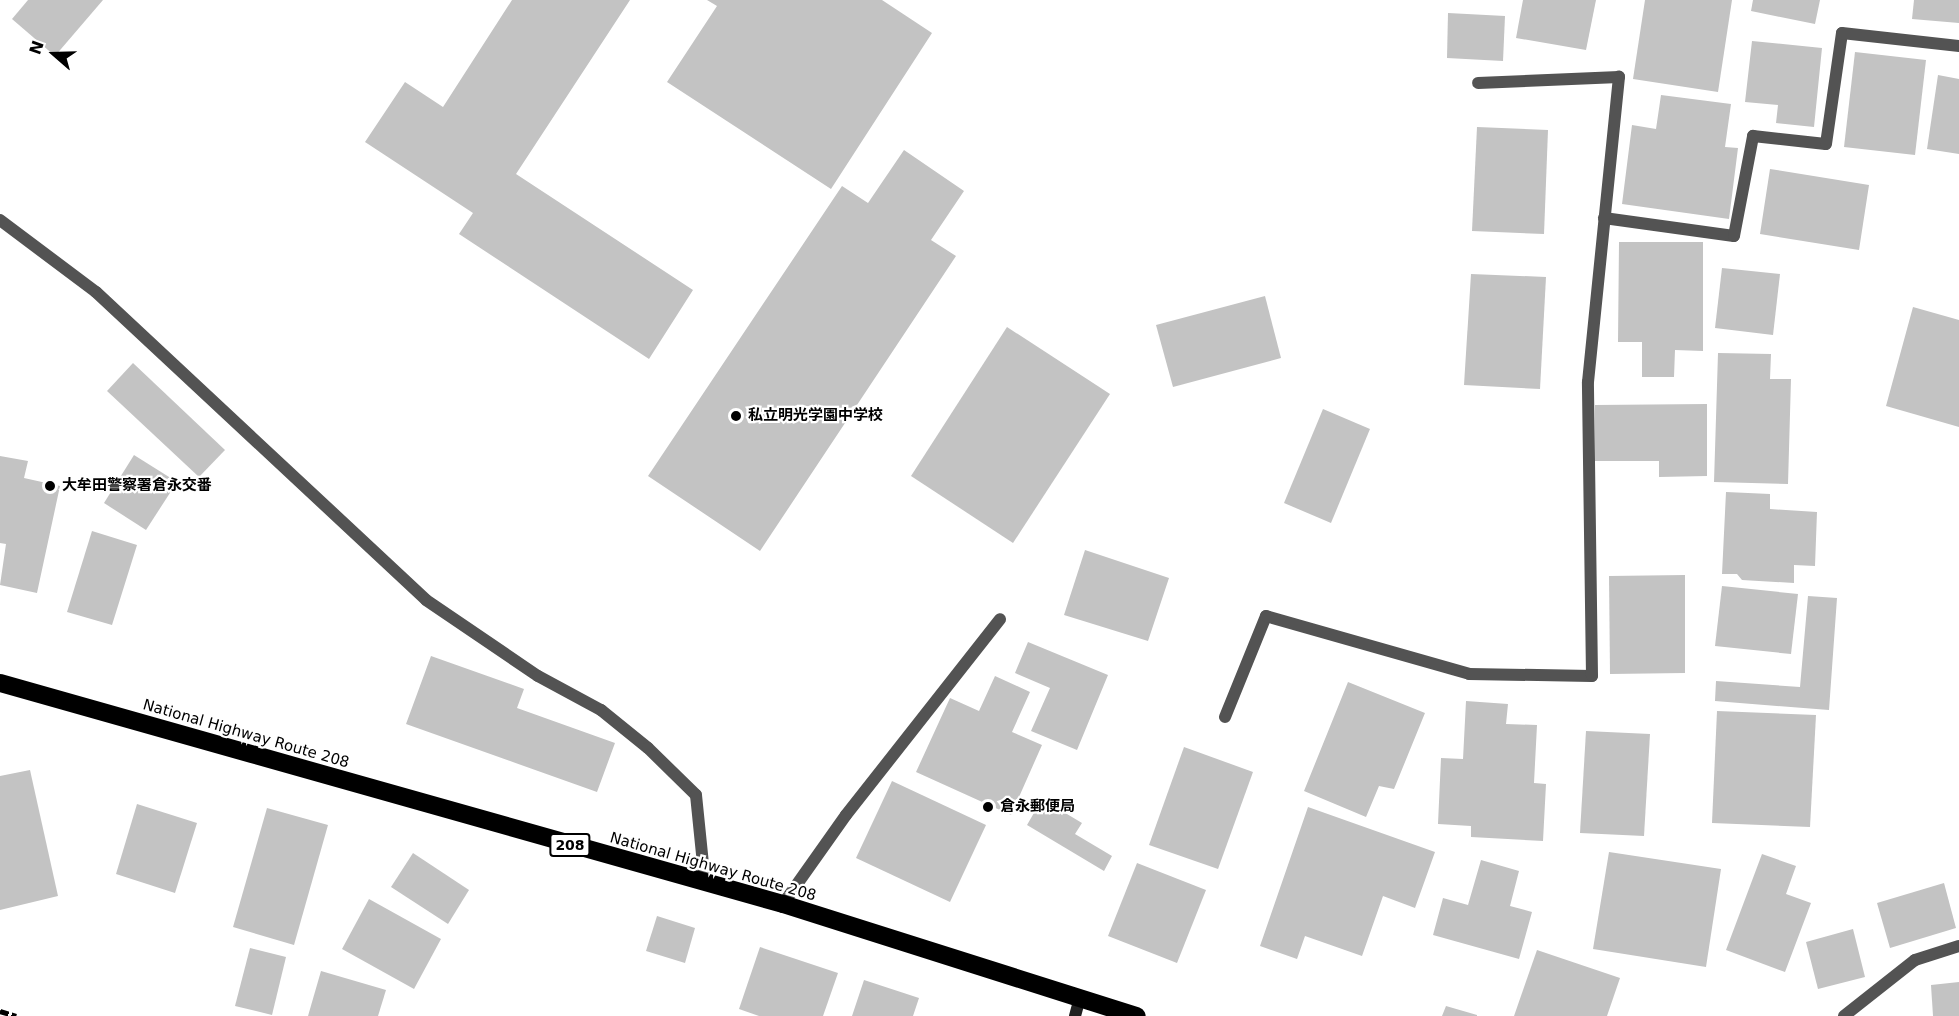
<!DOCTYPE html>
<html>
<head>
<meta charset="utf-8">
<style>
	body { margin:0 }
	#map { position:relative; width:1959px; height:1016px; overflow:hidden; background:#fff; font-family:"DejaVu Sans","Noto Sans JP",sans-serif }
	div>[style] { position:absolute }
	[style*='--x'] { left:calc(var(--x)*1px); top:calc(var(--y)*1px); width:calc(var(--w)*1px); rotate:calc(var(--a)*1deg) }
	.building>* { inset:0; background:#c3c3c3 }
	.street>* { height:12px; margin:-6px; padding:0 6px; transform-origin:6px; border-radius:6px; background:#535353 }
	.secondary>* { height:12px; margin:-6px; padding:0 6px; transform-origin:6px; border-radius:6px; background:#202020 }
	.highway>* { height:18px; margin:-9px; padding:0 9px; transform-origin:9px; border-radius:9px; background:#000 }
	.rail>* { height:4.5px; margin-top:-2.25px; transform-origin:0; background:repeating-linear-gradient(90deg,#000 0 9px,transparent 0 12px) }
	.dots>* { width:16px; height:16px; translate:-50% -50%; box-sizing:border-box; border:3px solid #fff; border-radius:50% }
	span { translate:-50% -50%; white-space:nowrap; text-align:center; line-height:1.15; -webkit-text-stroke:4.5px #fff; paint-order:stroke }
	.shield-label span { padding:2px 4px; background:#fff; border:2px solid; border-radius:4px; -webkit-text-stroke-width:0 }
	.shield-label { font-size:14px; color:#000; font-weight:700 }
	.poi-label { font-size:15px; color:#000; font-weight:700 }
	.left { translate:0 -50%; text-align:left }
	.street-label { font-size:15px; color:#000 }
	.north { position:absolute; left:24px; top:24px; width:60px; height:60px; -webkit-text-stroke:4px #fff; paint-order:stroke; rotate:290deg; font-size:16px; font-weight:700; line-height:24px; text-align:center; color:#000 }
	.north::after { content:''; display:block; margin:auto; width:21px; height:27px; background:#000; clip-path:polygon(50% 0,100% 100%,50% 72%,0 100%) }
</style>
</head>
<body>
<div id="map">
	<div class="building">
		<i style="clip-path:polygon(28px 0,103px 0,55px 56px,12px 19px)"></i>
		<i style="clip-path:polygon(512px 0,630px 0,516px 174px,693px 290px,649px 359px,459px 234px,473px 213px,365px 142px,405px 82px,443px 107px)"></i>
		<i style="clip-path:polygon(707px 0,882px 0,932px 33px,831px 189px,667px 82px,717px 6px)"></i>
		<i style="clip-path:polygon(1523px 0,1596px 0,1586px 50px,1516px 38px)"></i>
		<i style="clip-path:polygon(1645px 0,1732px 0,1718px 92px,1633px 79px)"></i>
		<i style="clip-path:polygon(1753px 0,1820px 0,1815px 24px,1751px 11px)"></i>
		<i style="clip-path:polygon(1914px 0,1959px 0,1959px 23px,1912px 19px)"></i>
		<i style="clip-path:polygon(1448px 13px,1505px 16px,1503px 61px,1447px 58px)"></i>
		<i style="clip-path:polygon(1752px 41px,1822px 48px,1814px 127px,1776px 123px,1778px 105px,1745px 102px)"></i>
		<i style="clip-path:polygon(1855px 52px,1926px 60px,1915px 155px,1844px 147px)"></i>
		<i style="clip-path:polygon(1938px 75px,1959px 79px,1959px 154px,1927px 149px)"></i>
		<i style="clip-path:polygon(1661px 95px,1731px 104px,1725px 147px,1738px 148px,1729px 219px,1622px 204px,1632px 125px,1656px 129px)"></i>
		<i style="clip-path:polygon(1477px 127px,1548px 130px,1544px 234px,1472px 231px)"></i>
		<i style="clip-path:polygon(904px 150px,964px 191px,931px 240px,956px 256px,760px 551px,648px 476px,842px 186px,868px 203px)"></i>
		<i style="clip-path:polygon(1770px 169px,1869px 185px,1859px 250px,1760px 234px)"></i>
		<i style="clip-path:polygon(1619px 242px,1703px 242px,1703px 351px,1675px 350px,1674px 377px,1642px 377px,1642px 342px,1618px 342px)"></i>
		<i style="clip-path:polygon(1722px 268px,1780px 274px,1773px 335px,1715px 328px)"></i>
		<i style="clip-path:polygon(1471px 274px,1546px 277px,1540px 389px,1464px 385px)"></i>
		<i style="clip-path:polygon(1265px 296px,1281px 358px,1173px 387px,1156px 325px)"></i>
		<i style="clip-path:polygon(1913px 307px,1959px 320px,1959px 427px,1886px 406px)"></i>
		<i style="clip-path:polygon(1007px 327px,1110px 394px,1013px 543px,911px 476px)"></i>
		<i style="clip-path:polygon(1718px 353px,1771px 354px,1770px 379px,1791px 379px,1788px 484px,1714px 482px)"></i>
		<i style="clip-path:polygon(133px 363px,225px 450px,199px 477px,107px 391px)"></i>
		<i style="clip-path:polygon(1707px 404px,1707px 476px,1659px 477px,1659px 461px,1595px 461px,1595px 405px)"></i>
		<i style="clip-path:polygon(1323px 409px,1370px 429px,1331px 523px,1284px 503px)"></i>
		<i style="clip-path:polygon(134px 455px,177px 482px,146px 530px,104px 503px)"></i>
		<i style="clip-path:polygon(0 456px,28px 461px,24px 478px,60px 486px,37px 593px,0 585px,6px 544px,0 543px)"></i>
		<i style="clip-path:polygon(1726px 492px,1770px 494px,1770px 509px,1817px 512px,1815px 566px,1794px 565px,1794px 583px,1742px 580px,1737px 574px,1722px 574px)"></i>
		<i style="clip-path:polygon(92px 531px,137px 545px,112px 625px,67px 612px)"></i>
		<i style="clip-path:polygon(1085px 550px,1169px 578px,1148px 641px,1064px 615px)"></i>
		<i style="clip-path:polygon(1685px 575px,1685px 673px,1610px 674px,1609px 576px)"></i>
		<i style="clip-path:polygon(1722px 586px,1798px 594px,1791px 654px,1715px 646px)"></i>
		<i style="clip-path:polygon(1808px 596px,1837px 598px,1829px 710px,1715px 701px,1716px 681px,1800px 687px)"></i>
		<i style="clip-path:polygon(1028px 642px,1108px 675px,1077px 750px,1031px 731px,1050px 688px,1015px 673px)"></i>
		<i style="clip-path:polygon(431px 656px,524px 689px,517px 708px,615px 743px,597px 792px,406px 724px)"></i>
		<i style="clip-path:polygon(995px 676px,1030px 692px,1012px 732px,1042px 745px,1011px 815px,916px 772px,950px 698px,979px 711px)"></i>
		<i style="clip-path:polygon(1348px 682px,1425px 713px,1394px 789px,1379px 786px,1366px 817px,1304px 791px)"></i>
		<i style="clip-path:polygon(1466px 701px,1508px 704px,1506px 724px,1537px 725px,1534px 783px,1546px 784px,1543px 841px,1471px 837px,1471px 826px,1438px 824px,1441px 758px,1463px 759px)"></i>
		<i style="clip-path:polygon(1717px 711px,1816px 715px,1810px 827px,1712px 823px)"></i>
		<i style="clip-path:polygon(1586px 731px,1650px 734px,1644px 836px,1580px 833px)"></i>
		<i style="clip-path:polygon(1184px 747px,1253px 772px,1218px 869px,1149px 845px)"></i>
		<i style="clip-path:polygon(30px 770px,58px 896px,0 910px,0 776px)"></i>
		<i style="clip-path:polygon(892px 781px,986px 825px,950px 902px,856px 858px)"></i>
		<i style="clip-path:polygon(1042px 799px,1082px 823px,1075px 834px,1112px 856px,1104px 871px,1027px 825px)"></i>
		<i style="clip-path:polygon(137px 804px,197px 823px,175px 893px,116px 874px)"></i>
		<i style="clip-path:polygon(1308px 807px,1435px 852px,1415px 908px,1383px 896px,1362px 956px,1305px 936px,1297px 959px,1260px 946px)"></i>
		<i style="clip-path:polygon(267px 808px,328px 825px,294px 945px,233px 927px)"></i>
		<i style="clip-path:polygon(1609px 852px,1721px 869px,1706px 967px,1593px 949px)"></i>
		<i style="clip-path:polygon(413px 853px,469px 890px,448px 924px,391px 887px)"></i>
		<i style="clip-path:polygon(1762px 854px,1796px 866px,1786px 894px,1811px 903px,1785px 972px,1726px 950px)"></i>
		<i style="clip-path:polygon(1481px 860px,1519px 871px,1510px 906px,1532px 912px,1519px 959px,1433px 935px,1443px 898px,1468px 905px)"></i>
		<i style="clip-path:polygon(1137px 863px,1206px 890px,1177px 963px,1108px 936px)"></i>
		<i style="clip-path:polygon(1944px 883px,1956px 928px,1890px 948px,1877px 903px)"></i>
		<i style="clip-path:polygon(369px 899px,441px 939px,414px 989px,342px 949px)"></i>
		<i style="clip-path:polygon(657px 916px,695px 928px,685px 963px,646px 951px)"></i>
		<i style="clip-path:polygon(1853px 929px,1865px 977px,1818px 989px,1806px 942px)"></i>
		<i style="clip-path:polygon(760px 947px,838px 973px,823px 1016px,759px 1016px,739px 1009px)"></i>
		<i style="clip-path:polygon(250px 948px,286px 957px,272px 1015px,235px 1006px)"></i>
		<i style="clip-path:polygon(1537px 950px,1620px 978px,1607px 1016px,1514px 1016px)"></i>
		<i style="clip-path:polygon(321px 971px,386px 990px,378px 1016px,308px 1016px)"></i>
		<i style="clip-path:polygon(864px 980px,919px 998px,913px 1016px,852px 1016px)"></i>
		<i style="clip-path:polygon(1959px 982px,1959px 1016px,1933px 1016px,1931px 985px)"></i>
		<i style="clip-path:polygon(1446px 1006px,1477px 1015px,1477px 1016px,1442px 1016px)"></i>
	</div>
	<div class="street">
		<i style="--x:1604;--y:218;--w:131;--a:7.9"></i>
		<i style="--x:1734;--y:236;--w:102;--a:-79.2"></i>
		<i style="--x:1753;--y:136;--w:73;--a:6.3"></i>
		<i style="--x:1826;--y:144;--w:112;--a:-81.8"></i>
		<i style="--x:1842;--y:33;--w:118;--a:6.3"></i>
		<i style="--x:0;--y:220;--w:120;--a:36.9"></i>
		<i style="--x:96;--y:292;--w:451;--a:43"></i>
		<i style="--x:426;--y:600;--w:135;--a:34.2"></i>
		<i style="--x:538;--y:676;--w:72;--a:28.4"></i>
		<i style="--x:601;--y:710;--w:60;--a:39"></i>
		<i style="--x:648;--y:748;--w:67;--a:44.4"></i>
		<i style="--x:696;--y:795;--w:89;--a:84.2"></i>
		<i style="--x:1225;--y:717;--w:109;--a:-67.9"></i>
		<i style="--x:1266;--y:616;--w:211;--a:15.9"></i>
		<i style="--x:1469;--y:674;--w:123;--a:0.9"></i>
		<i style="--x:1592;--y:676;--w:294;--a:-90.8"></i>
		<i style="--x:1588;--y:382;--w:307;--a:-84.2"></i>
		<i style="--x:1619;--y:77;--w:141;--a:177.6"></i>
		<i style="--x:783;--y:904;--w:109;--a:-54.7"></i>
		<i style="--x:846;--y:815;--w:249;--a:-51.8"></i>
		<i style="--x:1844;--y:1016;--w:90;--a:-38.3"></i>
		<i style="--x:1915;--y:960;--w:46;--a:-17.7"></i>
	</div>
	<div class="secondary">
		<i style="--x:1075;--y:1016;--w:20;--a:-75"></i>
	</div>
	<div class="highway">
		<i style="--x:0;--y:683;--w:814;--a:15.76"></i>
		<i style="--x:783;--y:904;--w:371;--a:17.6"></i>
	</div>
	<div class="rail">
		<i style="--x:0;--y:1011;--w:17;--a:17"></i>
	</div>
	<div class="dots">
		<i style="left:736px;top:416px;background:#000"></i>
		<i style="left:50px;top:486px;background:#000"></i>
		<i style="left:988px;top:807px;background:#000"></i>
	</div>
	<div class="shield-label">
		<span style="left:570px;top:845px">208</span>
	</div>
	<div class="poi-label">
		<span class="left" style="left:748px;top:416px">私立明光学園中学校</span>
		<span class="left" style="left:62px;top:486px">大牟田警察署倉永交番</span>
		<span class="left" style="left:1000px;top:807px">倉永郵便局</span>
	</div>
	<div class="street-label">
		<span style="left:246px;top:734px;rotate:16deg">National Highway Route 208</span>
		<span style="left:713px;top:867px;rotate:16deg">National Highway Route 208</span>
	</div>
	<div class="north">N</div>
</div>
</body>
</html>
